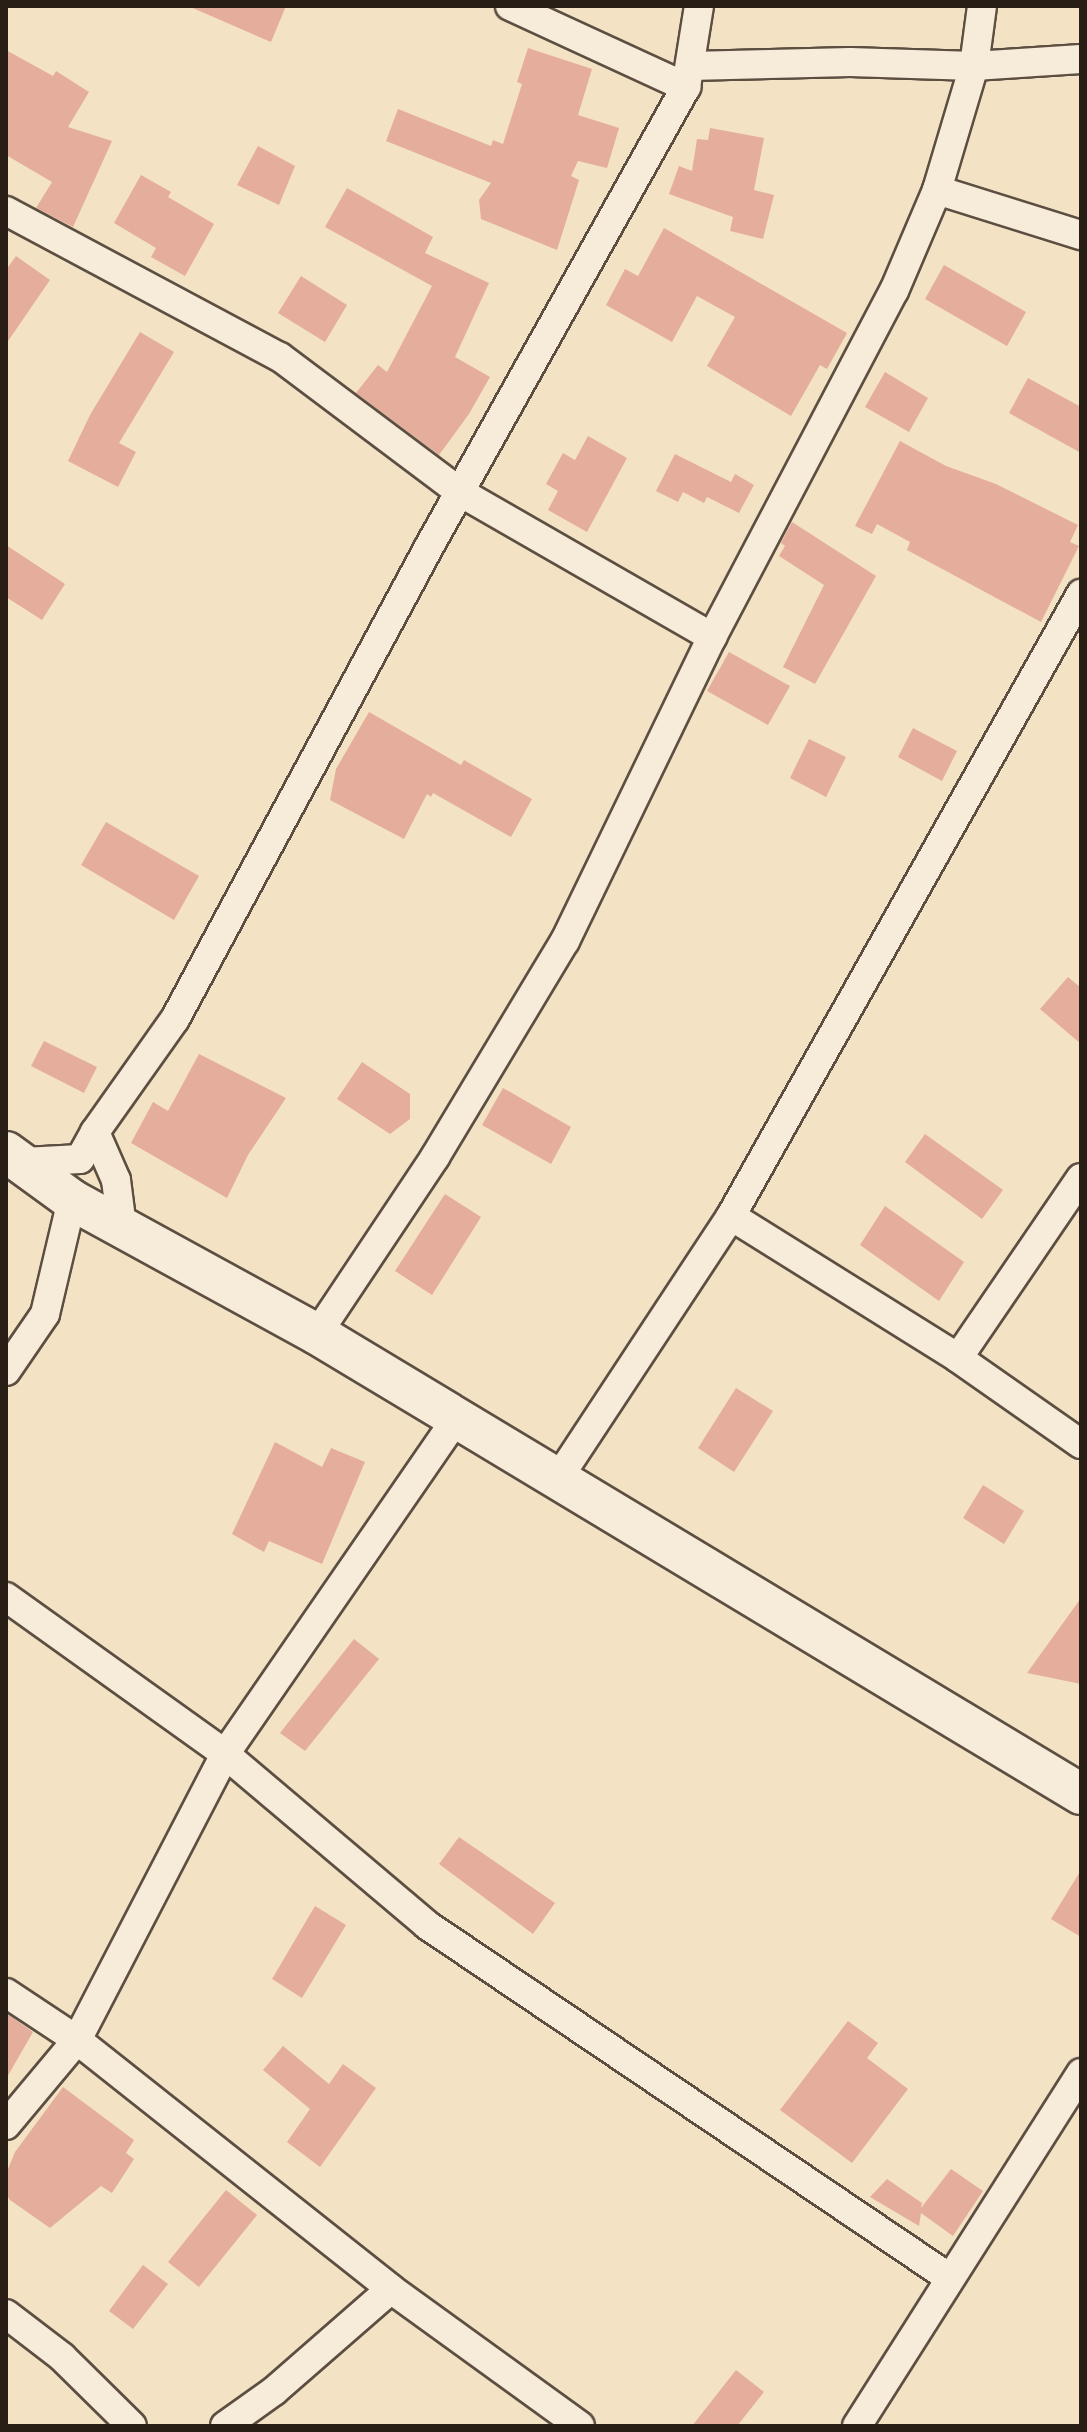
<!DOCTYPE html>
<html>
<head>
<meta charset="utf-8">
<style>
	body { margin:0 }
	#map { position:relative; width:1087px; height:2432px; overflow:hidden; background:#f3e2c4; font-family:"IM FELL French Canon",serif }
	div>[style] { position:absolute }
	[style*='--x'] { left:calc(var(--x)*1px); top:calc(var(--y)*1px); width:calc(var(--w)*1px); rotate:calc(var(--a)*1deg) }
	.building>* { inset:0; background:#e5ae9c }
	.roads { filter:drop-shadow(2px 0 #5c4f42) drop-shadow(-2px 0 #5c4f42) drop-shadow(0 2px #5c4f42) drop-shadow(0 -2px #5c4f42) }
	.minor>* { height:28px; margin:-14px; padding:0 14px; transform-origin:14px; border-radius:14px; background:#f7ecd9 }
	.secondary>* { height:40px; margin:-20px; padding:0 20px; transform-origin:20px; border-radius:20px; background:#f7ecd9 }
	span { translate:-50% -50%; white-space:nowrap; text-align:center; line-height:1.15; -webkit-text-stroke:7px #f7ecd9; paint-order:stroke }
	.frame { position:absolute; inset:0; border:8px solid #291e16; pointer-events:none }
</style>
</head>
<body>
<div id="map">
	<div class="building">
		<i style="clip-path:polygon(188px 6px,286px 6px,271px 42px)"></i>
		<i style="clip-path:polygon(528px 48px,592px 69px,578px 115px,619px 128px,607px 168px,578px 161px,571px 176px,579px 180px,557px 250px,481px 219px,479px 200px,491px 183px,386px 141px,398px 109px,491px 146px,493px 140px,503px 144px,522px 84px,517px 82px)"></i>
		<i style="clip-path:polygon(6px 50px,53px 76px,56px 71px,89px 92px,68px 127px,112px 141px,73px 227px,36px 208px,52px 182px,6px 155px)"></i>
		<i style="clip-path:polygon(710px 128px,764px 138px,754px 190px,774px 195px,763px 239px,730px 231px,733px 217px,669px 194px,679px 166px,692px 171px,697px 139px,708px 140px)"></i>
		<i style="clip-path:polygon(258px 146px,295px 166px,279px 205px,237px 185px)"></i>
		<i style="clip-path:polygon(141px 175px,171px 192px,168px 197px,214px 224px,185px 276px,151px 257px,156px 248px,114px 223px)"></i>
		<i style="clip-path:polygon(347px 188px,433px 237px,425px 253px,489px 283px,455px 357px,490px 377px,469px 414px,439px 455px,356px 393px,378px 365px,387px 372px,432px 286px,325px 227px)"></i>
		<i style="clip-path:polygon(664px 228px,847px 333px,827px 369px,820px 365px,791px 416px,707px 366px,735px 317px,697px 296px,672px 342px,606px 305px,625px 269px,638px 276px)"></i>
		<i style="clip-path:polygon(16px 256px,50px 280px,6px 344px,6px 270px)"></i>
		<i style="clip-path:polygon(944px 265px,1026px 312px,1007px 346px,925px 299px)"></i>
		<i style="clip-path:polygon(301px 276px,347px 305px,325px 342px,278px 313px)"></i>
		<i style="clip-path:polygon(140px 332px,174px 352px,119px 443px,136px 452px,118px 487px,68px 461px,90px 415px)"></i>
		<i style="clip-path:polygon(885px 372px,928px 398px,909px 432px,865px 407px)"></i>
		<i style="clip-path:polygon(1028px 378px,1081px 407px,1081px 453px,1009px 413px)"></i>
		<i style="clip-path:polygon(588px 436px,627px 458px,587px 532px,548px 510px,558px 491px,546px 484px,563px 453px,575px 460px)"></i>
		<i style="clip-path:polygon(900px 441px,946px 466px,996px 484px,1078px 525px,1070px 542px,1079px 546px,1041px 622px,907px 550px,910px 542px,877px 524px,872px 534px,855px 526px)"></i>
		<i style="clip-path:polygon(675px 454px,731px 482px,735px 474px,754px 485px,739px 513px,707px 497px,704px 503px,683px 492px,678px 502px,656px 491px)"></i>
		<i style="clip-path:polygon(792px 522px,876px 576px,815px 684px,783px 667px,824px 585px,779px 556px,785px 546px,781px 543px)"></i>
		<i style="clip-path:polygon(6px 545px,65px 584px,42px 620px,6px 597px)"></i>
		<i style="clip-path:polygon(729px 652px,790px 686px,768px 725px,707px 691px)"></i>
		<i style="clip-path:polygon(369px 712px,461px 765px,464px 760px,532px 799px,511px 837px,433px 793px,431px 797px,427px 794px,404px 839px,330px 800px,336px 769px)"></i>
		<i style="clip-path:polygon(913px 728px,957px 751px,942px 781px,898px 757px)"></i>
		<i style="clip-path:polygon(809px 739px,846px 757px,826px 797px,790px 778px)"></i>
		<i style="clip-path:polygon(106px 822px,199px 876px,174px 920px,81px 865px)"></i>
		<i style="clip-path:polygon(1068px 977px,1081px 988px,1081px 1044px,1040px 1009px)"></i>
		<i style="clip-path:polygon(44px 1041px,97px 1067px,84px 1093px,31px 1066px)"></i>
		<i style="clip-path:polygon(199px 1054px,286px 1098px,248px 1155px,227px 1198px,131px 1143px,153px 1102px,168px 1111px)"></i>
		<i style="clip-path:polygon(362px 1062px,410px 1094px,410px 1119px,390px 1134px,337px 1099px)"></i>
		<i style="clip-path:polygon(503px 1088px,571px 1127px,551px 1164px,482px 1125px)"></i>
		<i style="clip-path:polygon(925px 1134px,1003px 1190px,982px 1219px,905px 1162px)"></i>
		<i style="clip-path:polygon(445px 1194px,481px 1217px,432px 1295px,395px 1271px)"></i>
		<i style="clip-path:polygon(885px 1206px,964px 1262px,939px 1301px,860px 1245px)"></i>
		<i style="clip-path:polygon(736px 1388px,773px 1411px,734px 1472px,698px 1448px)"></i>
		<i style="clip-path:polygon(275px 1442px,322px 1467px,331px 1448px,365px 1462px,322px 1564px,269px 1541px,264px 1552px,232px 1534px)"></i>
		<i style="clip-path:polygon(983px 1485px,1024px 1511px,1004px 1544px,963px 1518px)"></i>
		<i style="clip-path:polygon(1081px 1598px,1081px 1684px,1027px 1673px)"></i>
		<i style="clip-path:polygon(354px 1639px,379px 1659px,305px 1751px,280px 1733px)"></i>
		<i style="clip-path:polygon(459px 1837px,555px 1903px,533px 1934px,439px 1864px)"></i>
		<i style="clip-path:polygon(1081px 1870px,1081px 1937px,1051px 1919px)"></i>
		<i style="clip-path:polygon(315px 1906px,346px 1925px,302px 1998px,272px 1979px)"></i>
		<i style="clip-path:polygon(6px 2013px,33px 2032px,6px 2079px)"></i>
		<i style="clip-path:polygon(848px 2021px,878px 2043px,867px 2058px,908px 2089px,852px 2163px,780px 2110px)"></i>
		<i style="clip-path:polygon(283px 2046px,329px 2084px,343px 2064px,376px 2088px,320px 2167px,287px 2142px,310px 2109px,263px 2070px)"></i>
		<i style="clip-path:polygon(63px 2087px,134px 2140px,126px 2153px,134px 2159px,112px 2193px,101px 2186px,50px 2228px,10px 2200px,6px 2194px,6px 2174px,15px 2152px)"></i>
		<i style="clip-path:polygon(951px 2169px,983px 2191px,953px 2236px,921px 2213px,919px 2226px,870px 2197px,887px 2179px,922px 2203px,921px 2208px)"></i>
		<i style="clip-path:polygon(226px 2190px,257px 2215px,199px 2287px,168px 2262px)"></i>
		<i style="clip-path:polygon(143px 2265px,168px 2284px,133px 2329px,109px 2311px)"></i>
		<i style="clip-path:polygon(736px 2370px,764px 2392px,737px 2426px,692px 2426px)"></i>
	</div>
	<div class="roads">
		<div class="minor">
			<i style="--x:510;--y:6;--w:194;--a:24.7"></i>
			<i style="--x:690;--y:66;--w:160;--a:-1.4"></i>
			<i style="--x:850;--y:62;--w:124;--a:1.8"></i>
			<i style="--x:974;--y:66;--w:107;--a:-3.7"></i>
			<i style="--x:937;--y:190;--w:151;--a:17.4"></i>
			<i style="--x:6;--y:211;--w:310;--a:28.1"></i>
			<i style="--x:280;--y:357;--w:225;--a:36.9"></i>
			<i style="--x:460;--y:492;--w:291;--a:29.9"></i>
			<i style="--x:95;--y:1132;--w:52;--a:66.4"></i>
			<i style="--x:116;--y:1180;--w:47;--a:82.7"></i>
			<i style="--x:24;--y:1162;--w:56;--a:-3.1"></i>
			<i style="--x:80;--y:1159;--w:31;--a:-61"></i>
			<i style="--x:95;--y:1132;--w:138;--a:-54.7"></i>
			<i style="--x:175;--y:1019;--w:538;--a:-61.72"></i>
			<i style="--x:430;--y:545;--w:525;--a:-60.8"></i>
			<i style="--x:686;--y:87;--w:82;--a:-80.9"></i>
			<i style="--x:731;--y:1216;--w:268;--a:32"></i>
			<i style="--x:958;--y:1358;--w:150;--a:35"></i>
			<i style="--x:317;--y:1334;--w:213;--a:-56.3"></i>
			<i style="--x:435;--y:1157;--w:252;--a:-59"></i>
			<i style="--x:565;--y:941;--w:338;--a:-64.2"></i>
			<i style="--x:712;--y:637;--w:391;--a:-62.3"></i>
			<i style="--x:894;--y:291;--w:110;--a:-66.9"></i>
			<i style="--x:937;--y:190;--w:129;--a:-73.4"></i>
			<i style="--x:974;--y:66;--w:61;--a:-82.4"></i>
			<i style="--x:958;--y:1358;--w:218;--a:-55.7"></i>
			<i style="--x:6;--y:1371;--w:69;--a:-55.6"></i>
			<i style="--x:45;--y:1314;--w:117;--a:-76.7"></i>
			<i style="--x:557;--y:1480;--w:316;--a:-56.6"></i>
			<i style="--x:731;--y:1216;--w:714;--a:-60.63"></i>
			<i style="--x:6;--y:1597;--w:269;--a:35.6"></i>
			<i style="--x:225;--y:1754;--w:265;--a:40.2"></i>
			<i style="--x:427;--y:1925;--w:629;--a:34.04"></i>
			<i style="--x:6;--y:1993;--w:85;--a:33.5"></i>
			<i style="--x:77;--y:2040;--w:401;--a:38.4"></i>
			<i style="--x:391;--y:2289;--w:233;--a:35.9"></i>
			<i style="--x:6;--y:2125;--w:111;--a:-50.1"></i>
			<i style="--x:77;--y:2040;--w:322;--a:-62.6"></i>
			<i style="--x:225;--y:1754;--w:407;--a:-55.4"></i>
			<i style="--x:6;--y:2314;--w:71;--a:37.5"></i>
			<i style="--x:62;--y:2357;--w:98;--a:44.6"></i>
			<i style="--x:225;--y:2426;--w:60;--a:-35.5"></i>
			<i style="--x:274;--y:2391;--w:155;--a:-41.1"></i>
			<i style="--x:857;--y:2426;--w:418;--a:-57.6"></i>
		</div>
		<div class="secondary">
			<i style="--x:6;--y:1152;--w:82;--a:36"></i>
			<i style="--x:72;--y:1200;--w:279;--a:28.7"></i>
			<i style="--x:317;--y:1334;--w:892;--a:31.05"></i>
		</div>
	</div>
	<div class="frame"></div>
</div>
</body>
</html>
